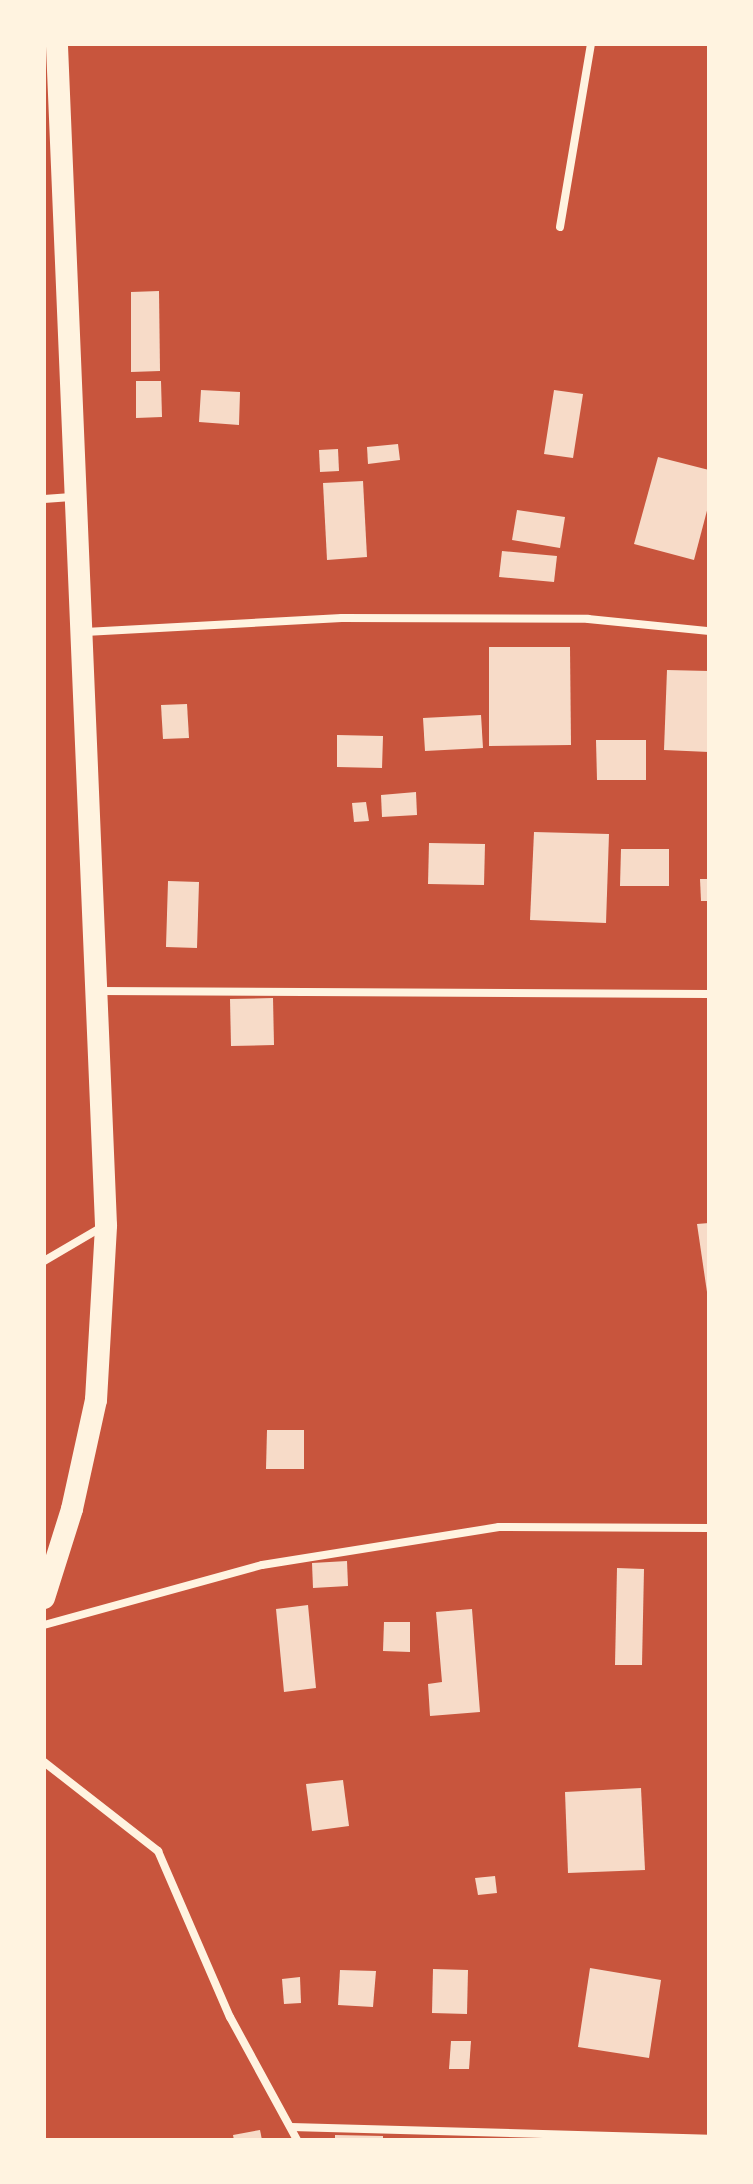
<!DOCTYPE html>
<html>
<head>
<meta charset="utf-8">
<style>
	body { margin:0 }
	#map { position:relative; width:753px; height:2184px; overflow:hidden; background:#c8553d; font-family:"Playfair Display",serif }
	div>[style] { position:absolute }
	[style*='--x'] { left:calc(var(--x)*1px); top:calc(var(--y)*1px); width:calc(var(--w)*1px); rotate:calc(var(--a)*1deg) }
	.building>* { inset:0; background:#f7dbc8 }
	.minor>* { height:8px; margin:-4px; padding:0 4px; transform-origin:4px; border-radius:4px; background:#fff3e0 }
	.trunk>* { height:22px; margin:-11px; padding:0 11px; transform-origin:11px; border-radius:11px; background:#fff3e0 }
	span { translate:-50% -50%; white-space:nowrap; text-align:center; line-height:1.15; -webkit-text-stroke:8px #fff3e0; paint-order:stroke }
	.frame { position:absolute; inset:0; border:46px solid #fff3e0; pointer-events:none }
</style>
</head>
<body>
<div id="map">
	<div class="building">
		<i style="clip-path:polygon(159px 291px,160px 371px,131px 372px,131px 292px)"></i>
		<i style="clip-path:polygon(136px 381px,161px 381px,162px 417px,136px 418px)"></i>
		<i style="clip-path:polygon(201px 390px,240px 392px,239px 425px,199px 422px)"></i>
		<i style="clip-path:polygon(554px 390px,583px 394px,573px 458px,544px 454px)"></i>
		<i style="clip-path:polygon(398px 444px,400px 460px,368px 464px,367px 447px)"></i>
		<i style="clip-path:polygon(338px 449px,339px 471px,320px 472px,319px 450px)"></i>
		<i style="clip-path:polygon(658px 457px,709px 470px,709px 503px,694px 560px,634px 544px)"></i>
		<i style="clip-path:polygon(363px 481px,367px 557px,327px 560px,323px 483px)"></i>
		<i style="clip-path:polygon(517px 510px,565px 517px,560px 548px,512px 540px)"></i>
		<i style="clip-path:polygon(502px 551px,557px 556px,554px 582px,499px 577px)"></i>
		<i style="clip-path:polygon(489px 647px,570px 647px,571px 745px,489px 746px)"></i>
		<i style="clip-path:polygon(667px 670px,709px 671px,709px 752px,664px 750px)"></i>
		<i style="clip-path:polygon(187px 704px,189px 738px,163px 739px,161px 705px)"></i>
		<i style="clip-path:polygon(481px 715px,483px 748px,425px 751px,423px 718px)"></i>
		<i style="clip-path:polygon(337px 735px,383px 736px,382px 768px,337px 767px)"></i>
		<i style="clip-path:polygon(596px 740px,646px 740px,646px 780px,597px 780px)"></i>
		<i style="clip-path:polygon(416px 792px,417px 815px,382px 817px,381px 795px)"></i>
		<i style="clip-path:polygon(366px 802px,369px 821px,354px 822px,352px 803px)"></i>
		<i style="clip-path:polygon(534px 832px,609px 834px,606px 923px,530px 920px)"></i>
		<i style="clip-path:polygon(429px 843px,485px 844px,484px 885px,428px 884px)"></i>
		<i style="clip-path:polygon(621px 849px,669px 849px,669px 886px,620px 886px)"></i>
		<i style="clip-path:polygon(700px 879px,709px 879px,709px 901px,701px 901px)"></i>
		<i style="clip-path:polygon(168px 881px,199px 882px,197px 948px,166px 947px)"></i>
		<i style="clip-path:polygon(273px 998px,274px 1045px,231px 1046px,230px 999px)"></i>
		<i style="clip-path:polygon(709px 1223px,709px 1291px,707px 1292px,697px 1224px)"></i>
		<i style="clip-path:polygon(267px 1430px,304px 1430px,304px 1469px,266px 1469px)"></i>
		<i style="clip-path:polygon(347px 1561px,348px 1586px,313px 1588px,312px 1563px)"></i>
		<i style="clip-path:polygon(617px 1568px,644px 1569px,642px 1665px,615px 1665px)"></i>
		<i style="clip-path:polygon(308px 1605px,316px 1688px,284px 1692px,276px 1609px)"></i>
		<i style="clip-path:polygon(472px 1609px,480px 1712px,430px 1716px,428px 1684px,442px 1682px,436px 1612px)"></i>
		<i style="clip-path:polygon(384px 1622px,410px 1622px,410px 1652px,383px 1651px)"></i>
		<i style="clip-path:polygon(343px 1780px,349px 1826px,312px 1831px,306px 1784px)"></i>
		<i style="clip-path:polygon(641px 1788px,645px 1870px,568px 1873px,565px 1792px)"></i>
		<i style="clip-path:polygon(495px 1876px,497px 1893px,478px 1895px,475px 1878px)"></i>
		<i style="clip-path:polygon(590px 1968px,661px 1980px,649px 2058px,578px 2047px)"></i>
		<i style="clip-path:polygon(433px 1969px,468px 1970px,467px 2014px,432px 2013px)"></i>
		<i style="clip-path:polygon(340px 1970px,376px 1971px,373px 2007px,338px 2005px)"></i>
		<i style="clip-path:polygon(300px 1977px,301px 2003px,284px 2004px,282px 1979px)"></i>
		<i style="clip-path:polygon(451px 2041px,471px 2041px,469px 2069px,449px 2069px)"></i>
		<i style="clip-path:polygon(260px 2130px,262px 2140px,234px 2140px,233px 2135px)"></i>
		<i style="clip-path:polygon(335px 2135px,383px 2136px,383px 2140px,335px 2140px)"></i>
	</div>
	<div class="minor">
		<i style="--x:560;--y:227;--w:186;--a:-80.4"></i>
		<i style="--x:44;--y:499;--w:31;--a:-4"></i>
		<i style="--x:85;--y:632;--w:257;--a:-3.1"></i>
		<i style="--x:342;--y:618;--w:246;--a:0.2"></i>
		<i style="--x:588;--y:619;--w:122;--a:5.7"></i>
		<i style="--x:100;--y:991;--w:609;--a:0.28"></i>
		<i style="--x:44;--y:1261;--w:67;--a:-30.4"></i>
		<i style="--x:44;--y:1625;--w:226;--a:-15.4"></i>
		<i style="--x:262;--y:1565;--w:240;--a:-9.1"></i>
		<i style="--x:499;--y:1527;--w:210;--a:0.3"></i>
		<i style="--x:44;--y:1762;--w:145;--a:38"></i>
		<i style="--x:158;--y:1851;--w:181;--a:66.6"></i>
		<i style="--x:230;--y:2017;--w:140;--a:61.4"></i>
		<i style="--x:291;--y:2127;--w:418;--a:1.6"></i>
	</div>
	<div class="trunk">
		<i style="--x:44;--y:1598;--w:93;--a:-72.5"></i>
		<i style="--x:72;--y:1509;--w:112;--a:-77.6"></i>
		<i style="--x:96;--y:1400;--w:175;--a:-86.7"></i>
		<i style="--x:106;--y:1225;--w:1182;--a:-92.38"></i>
	</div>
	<div class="frame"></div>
</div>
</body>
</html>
